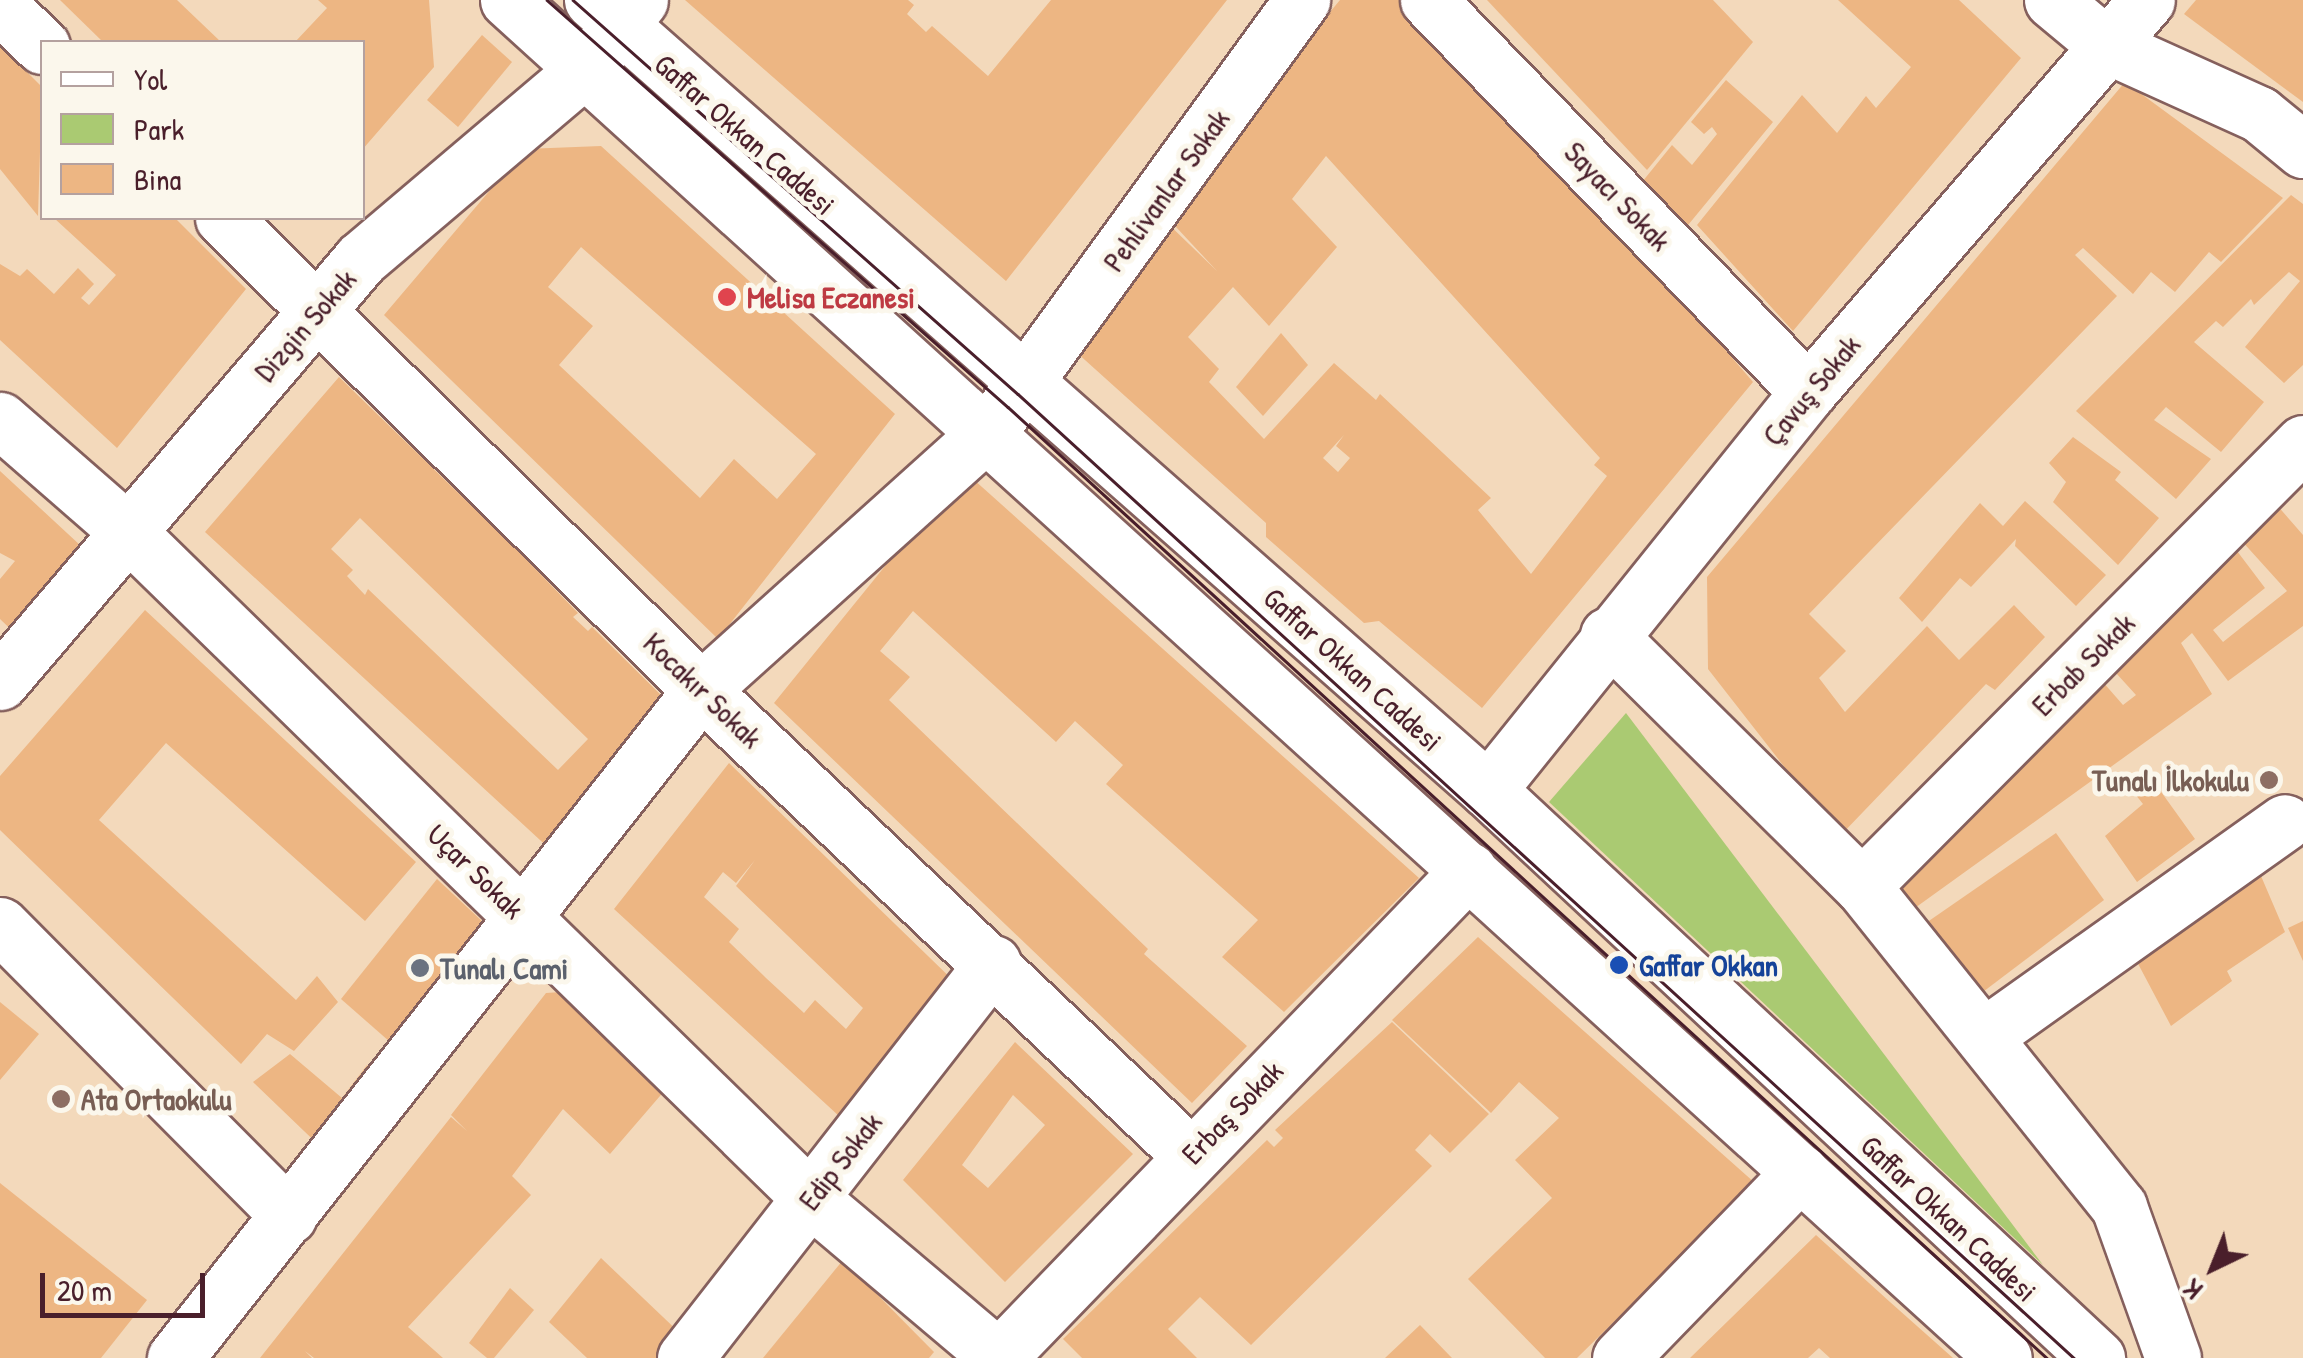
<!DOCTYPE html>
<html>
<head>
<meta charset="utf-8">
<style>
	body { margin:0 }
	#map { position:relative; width:2303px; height:1358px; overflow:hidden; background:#f3d9bb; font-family:"Patrick Hand",sans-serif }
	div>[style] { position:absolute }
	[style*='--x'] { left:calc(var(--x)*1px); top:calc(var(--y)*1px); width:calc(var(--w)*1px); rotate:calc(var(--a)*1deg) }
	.green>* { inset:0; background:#aaca72 }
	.building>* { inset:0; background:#edb683 }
	.roads { filter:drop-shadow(2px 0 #85605d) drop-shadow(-2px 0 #85605d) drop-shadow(0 2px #85605d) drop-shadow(0 -2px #85605d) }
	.street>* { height:55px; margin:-27.5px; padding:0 27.5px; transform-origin:27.5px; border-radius:27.5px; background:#fff }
	.secondary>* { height:55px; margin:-27.5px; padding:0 27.5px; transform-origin:27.5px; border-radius:27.5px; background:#fff }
	.tram>* { height:2.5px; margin:-1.25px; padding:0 1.25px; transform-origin:1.25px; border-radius:1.25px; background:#4a1f2b }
	.dots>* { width:28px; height:28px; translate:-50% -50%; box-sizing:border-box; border:5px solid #fbf7ec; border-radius:50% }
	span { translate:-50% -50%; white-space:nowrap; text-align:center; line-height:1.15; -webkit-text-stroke:10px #fbf7ec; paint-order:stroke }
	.street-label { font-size:30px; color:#4a1f2b }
	.health-label { font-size:30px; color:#be3a42; font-weight:700 }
	.left { translate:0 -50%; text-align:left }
	.education-label { font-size:30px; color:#785e54; font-weight:700 }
	.right { translate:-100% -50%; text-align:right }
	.transit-label { font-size:30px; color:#164399; font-weight:700 }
	.worship-label { font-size:30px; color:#5b616d; font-weight:700 }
	.legend { position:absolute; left:40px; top:40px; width:325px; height:180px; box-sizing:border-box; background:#fbf7ec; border:2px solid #b4a19f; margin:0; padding:12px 18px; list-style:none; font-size:30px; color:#4a1f2b }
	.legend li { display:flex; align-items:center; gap:20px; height:50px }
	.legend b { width:50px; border:2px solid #b4a19f }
	.north { position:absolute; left:2163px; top:1218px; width:100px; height:100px; -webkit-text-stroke:8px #fbf7ec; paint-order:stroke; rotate:223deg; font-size:28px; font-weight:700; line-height:40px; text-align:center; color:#4a1f2b }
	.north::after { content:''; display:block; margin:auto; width:35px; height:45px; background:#4a1f2b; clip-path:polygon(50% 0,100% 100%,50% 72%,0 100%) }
	.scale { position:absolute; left:40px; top:1273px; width:165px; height:45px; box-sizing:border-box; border:5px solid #4a1f2b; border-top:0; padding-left:12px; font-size:30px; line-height:35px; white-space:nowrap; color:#4a1f2b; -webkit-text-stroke:8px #fbf7ec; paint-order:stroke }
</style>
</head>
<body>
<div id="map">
	<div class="green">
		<i style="clip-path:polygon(1626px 713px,1810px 956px,2043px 1265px,1549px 802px)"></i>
	</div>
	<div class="building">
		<i style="clip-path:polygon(60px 0,177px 0,221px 42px,103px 42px)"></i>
		<i style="clip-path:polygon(318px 0,429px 0,434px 67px,362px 150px,362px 42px,295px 42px,327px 8px)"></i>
		<i style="clip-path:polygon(685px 0,908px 0,914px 5px,907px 14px,926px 32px,932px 26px,988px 76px,1051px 0,1227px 0,1006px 281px)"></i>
		<i style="clip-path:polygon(evenodd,1340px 0,1403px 0,1515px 122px,1511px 128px,1660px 274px,1753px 382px,1482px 708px,1379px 621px,1364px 623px,1266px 537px,1266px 523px,1065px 342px,1161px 217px,1217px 271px,1163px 213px,1340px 0,1326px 156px,1600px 458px,1594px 465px,1607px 476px,1531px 574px,1478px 510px,1491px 498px,1380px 394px,1376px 400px,1334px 363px,1264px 439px,1209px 382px,1219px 369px,1188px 337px,1233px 287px,1269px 326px,1337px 247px,1292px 199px,1326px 156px,1340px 0,1344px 435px,1336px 446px,1350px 458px,1338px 472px,1323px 458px,1344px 435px)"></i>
		<i style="clip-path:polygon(1487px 0,1713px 0,1753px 42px,1647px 170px)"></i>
		<i style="clip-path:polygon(1838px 0,1959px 0,2021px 58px,1793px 331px,1697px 225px,1802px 95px,1837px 133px,1866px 96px,1876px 108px,1911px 67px)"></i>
		<i style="clip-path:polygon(2196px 0,2303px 0,2303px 102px,2184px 14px)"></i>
		<i style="clip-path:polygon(482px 35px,512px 62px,458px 127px,427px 100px)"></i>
		<i style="clip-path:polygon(0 45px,42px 87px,38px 216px,0 169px)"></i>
		<i style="clip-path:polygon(1726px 80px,1773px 122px,1679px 236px,1634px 192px,1672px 145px,1692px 165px,1717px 134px,1712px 127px,1704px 134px,1691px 122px)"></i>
		<i style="clip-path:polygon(2125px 82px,2283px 198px,2221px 262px,2209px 252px,2175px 292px,2151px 272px,2133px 294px,2083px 248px,2075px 255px,2117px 296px,1809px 614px,1846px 651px,1819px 678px,1845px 712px,1927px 626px,1959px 660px,2014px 605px,2045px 637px,1995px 690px,1986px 684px,1839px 837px,1708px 669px,1707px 577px)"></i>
		<i style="clip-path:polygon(evenodd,601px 146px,895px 414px,718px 639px,384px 315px,525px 149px,601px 146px,581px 247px,816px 454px,777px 499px,734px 459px,700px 498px,559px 365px,593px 326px,548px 287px,581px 247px)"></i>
		<i style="clip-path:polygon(2291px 195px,2303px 204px,2303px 365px,2284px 383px,2245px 347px,2300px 281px,2289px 272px,2254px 305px,2251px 299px,2223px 327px,2216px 321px,2194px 342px,2264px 402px,2221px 452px,2166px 407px,2154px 420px,2211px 459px,2176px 499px,2076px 411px)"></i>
		<i style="clip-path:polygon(54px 218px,175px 218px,246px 289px,117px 448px,0 340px,0 264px,20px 276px,27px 269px,54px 294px,78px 268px,94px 284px,81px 298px,89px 305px,116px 275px)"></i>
		<i style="clip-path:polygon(1281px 333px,1308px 365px,1263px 416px,1236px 387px)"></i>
		<i style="clip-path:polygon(evenodd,339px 377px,518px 551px,578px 613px,573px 617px,588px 631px,592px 627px,669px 703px,553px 852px,205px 532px,339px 377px,360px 518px,588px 739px,558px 770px,368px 589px,365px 595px,347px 576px,353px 570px,331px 549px,360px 518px)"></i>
		<i style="clip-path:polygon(2073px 437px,2121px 472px,2115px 480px,2159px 518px,2118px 565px,2053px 502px,2066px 482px,2049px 463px)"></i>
		<i style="clip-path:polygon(963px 470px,1419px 878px,1284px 1012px,1222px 957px,1258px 920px,1106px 784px,1123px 765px,1075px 721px,1056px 742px,913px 611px,880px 651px,910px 677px,889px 700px,1148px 949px,1144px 954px,1247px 1046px,1192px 1103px,774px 703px)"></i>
		<i style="clip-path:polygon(0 471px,94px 558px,24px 642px,0 619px,0 579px,15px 561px,0 553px)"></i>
		<i style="clip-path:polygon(2025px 501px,2106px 575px,2076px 606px,2015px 546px,2016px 539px,1971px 587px,1960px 578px,1922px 622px,1899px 598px,1980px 503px,2003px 526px)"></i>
		<i style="clip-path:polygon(2276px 504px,2303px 535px,2303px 626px,2228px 681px,2192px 633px,2181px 643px,2212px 694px,1901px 918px,1880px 895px,2102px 681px,2123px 705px,2136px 695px,2116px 673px,2234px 547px,2265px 588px,2213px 630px,2223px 642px,2287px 591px,2240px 539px)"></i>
		<i style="clip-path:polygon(145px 610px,416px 862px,365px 921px,166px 743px,99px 820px,296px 1000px,317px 976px,338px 1002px,294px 1051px,267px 1034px,241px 1064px,0 830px,0 776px)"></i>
		<i style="clip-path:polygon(evenodd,729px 763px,962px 989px,852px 1128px,614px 909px,729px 763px,755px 860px,736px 886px,863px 1008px,846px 1029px,815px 1000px,804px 1013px,766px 978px,729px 942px,739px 929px,704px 897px,723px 872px,736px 883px,755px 860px)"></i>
		<i style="clip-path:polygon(2154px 782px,2195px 839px,2137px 882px,2105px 836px,2143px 804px,2135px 794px)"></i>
		<i style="clip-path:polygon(2056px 833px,2104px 900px,1967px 1004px,1910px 934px)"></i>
		<i style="clip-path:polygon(2258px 869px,2285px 932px,2227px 971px,2232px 981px,2171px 1026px,2135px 958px)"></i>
		<i style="clip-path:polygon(437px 879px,499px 937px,406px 1056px,341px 999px)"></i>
		<i style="clip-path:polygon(2303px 921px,2303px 961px,2288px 928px)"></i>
		<i style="clip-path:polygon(1478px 937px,1755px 1183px,1577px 1358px,1545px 1358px,1468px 1279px,1552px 1198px,1515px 1160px,1559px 1118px,1519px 1082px,1491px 1113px,1392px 1020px)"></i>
		<i style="clip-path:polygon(561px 992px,666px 1089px,610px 1154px,563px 1109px,512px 1176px,531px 1195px,408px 1327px,443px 1358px,314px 1358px,305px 1351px,312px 1358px,260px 1358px,451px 1117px,467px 1131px,451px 1115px,546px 993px)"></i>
		<i style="clip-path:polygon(0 1002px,39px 1034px,0 1080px)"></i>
		<i style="clip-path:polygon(1392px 1022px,1489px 1114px,1450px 1153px,1430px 1134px,1415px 1150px,1432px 1166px,1251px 1345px,1200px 1297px,1168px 1329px,1197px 1358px,1082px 1358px,1063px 1339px,1267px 1140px,1274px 1147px,1283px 1138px,1275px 1130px)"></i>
		<i style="clip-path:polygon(evenodd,1015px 1042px,1133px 1154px,1005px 1282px,903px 1180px,1015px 1042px,1013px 1095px,1045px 1125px,988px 1188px,962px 1165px,1013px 1095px)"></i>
		<i style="clip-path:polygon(290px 1054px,342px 1098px,367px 1065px,388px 1080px,329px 1155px,253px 1082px)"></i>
		<i style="clip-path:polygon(0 1183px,147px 1300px,101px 1358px,0 1358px)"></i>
		<i style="clip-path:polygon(1816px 1235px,1890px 1302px,1953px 1358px,1830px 1358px,1819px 1348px,1808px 1358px,1690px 1358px)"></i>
		<i style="clip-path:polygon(601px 1258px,684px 1337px,667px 1358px,587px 1358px,549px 1322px)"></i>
		<i style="clip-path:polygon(843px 1260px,934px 1352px,929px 1358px,763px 1358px)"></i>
		<i style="clip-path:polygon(510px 1288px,534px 1310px,494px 1358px,487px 1358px,469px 1343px)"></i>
		<i style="clip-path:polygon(1420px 1325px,1452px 1358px,1385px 1358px)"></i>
	</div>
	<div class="roads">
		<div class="street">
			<i style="--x:1428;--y:0;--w:546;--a:45.89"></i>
			<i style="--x:2052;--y:0;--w:70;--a:39.8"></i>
			<i style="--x:2106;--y:45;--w:168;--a:24.3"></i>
			<i style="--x:2259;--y:114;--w:57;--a:39.3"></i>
			<i style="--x:0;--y:6;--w:58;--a:43.6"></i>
			<i style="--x:223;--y:218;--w:672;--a:44.64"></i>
			<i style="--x:701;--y:690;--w:675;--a:43.56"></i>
			<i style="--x:0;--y:420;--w:164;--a:41.1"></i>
			<i style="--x:124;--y:528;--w:960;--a:44.32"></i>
			<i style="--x:811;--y:1199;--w:246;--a:40.2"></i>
			<i style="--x:1608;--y:635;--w:357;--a:44.7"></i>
			<i style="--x:1862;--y:886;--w:411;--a:51.3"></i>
			<i style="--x:2119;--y:1207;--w:160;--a:70.3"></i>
			<i style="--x:0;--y:682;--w:556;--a:-49.52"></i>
			<i style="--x:361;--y:259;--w:294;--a:-40.3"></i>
			<i style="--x:585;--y:69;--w:88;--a:-51.4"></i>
			<i style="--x:1488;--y:790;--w:511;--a:-51.2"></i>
			<i style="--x:1808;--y:392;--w:518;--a:-49.15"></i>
			<i style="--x:1862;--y:886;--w:625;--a:-45.13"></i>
			<i style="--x:0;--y:925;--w:410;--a:45.2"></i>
			<i style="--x:1984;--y:1036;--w:369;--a:-35.4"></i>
			<i style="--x:175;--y:1358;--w:850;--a:-51.78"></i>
			<i style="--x:701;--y:690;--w:387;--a:-42"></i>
			<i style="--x:989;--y:431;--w:533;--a:-54.01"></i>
			<i style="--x:685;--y:1358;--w:501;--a:-52.05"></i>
			<i style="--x:998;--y:1358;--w:678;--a:-46.02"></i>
			<i style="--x:1620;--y:1358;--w:259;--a:-45.9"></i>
		</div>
		<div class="secondary">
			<i style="--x:508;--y:0;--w:2020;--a:42.23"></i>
			<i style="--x:592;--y:0;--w:1195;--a:41.4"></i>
			<i style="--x:1488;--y:790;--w:833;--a:43"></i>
		</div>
	</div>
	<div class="tram">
		<i style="--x:547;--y:0;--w:615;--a:41.44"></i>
		<i style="--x:1008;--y:407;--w:1409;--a:42.47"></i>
		<i style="--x:573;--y:0;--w:594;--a:41.52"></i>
		<i style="--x:1018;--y:394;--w:1430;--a:42.39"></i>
	</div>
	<div class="dots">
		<i style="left:727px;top:297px;background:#e0444e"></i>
		<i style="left:2269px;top:780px;background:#8d6e63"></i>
		<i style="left:1619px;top:965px;background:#1a4fb4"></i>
		<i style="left:420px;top:968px;background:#6b7280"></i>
		<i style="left:61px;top:1099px;background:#8d6e63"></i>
	</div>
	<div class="street-label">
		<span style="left:745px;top:134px;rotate:41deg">Gaffar Okkan Caddesi</span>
		<span style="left:1166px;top:190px;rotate:-54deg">Pehlivanlar Sokak</span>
		<span style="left:1618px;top:196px;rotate:46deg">Sayacı Sokak</span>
		<span style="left:305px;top:325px;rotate:-49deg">Dizgin Sokak</span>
		<span style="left:1811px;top:390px;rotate:-50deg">Çavuş Sokak</span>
		<span style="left:2083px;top:664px;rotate:-45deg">Erbab Sokak</span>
		<span style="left:1353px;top:669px;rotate:42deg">Gaffar Okkan Caddesi</span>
		<span style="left:703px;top:690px;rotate:44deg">Kocakır Sokak</span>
		<span style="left:476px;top:871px;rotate:44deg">Uçar Sokak</span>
		<span style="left:1232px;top:1112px;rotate:-46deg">Erbaş Sokak</span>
		<span style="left:840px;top:1161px;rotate:-52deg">Edip Sokak</span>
		<span style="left:1949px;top:1218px;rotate:43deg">Gaffar Okkan Caddesi</span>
	</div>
	<div class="health-label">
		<span class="left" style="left:747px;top:297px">Melisa Eczanesi</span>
	</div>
	<div class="education-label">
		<span class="right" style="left:2249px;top:780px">Tunalı İlkokulu</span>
		<span class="left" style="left:81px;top:1099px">Ata Ortaokulu</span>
	</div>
	<div class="transit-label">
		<span class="left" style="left:1639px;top:965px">Gaffar Okkan</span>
	</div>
	<div class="worship-label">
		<span class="left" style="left:440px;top:968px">Tunalı Cami</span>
	</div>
	<ul class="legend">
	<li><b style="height:12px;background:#fff"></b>Yol</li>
	<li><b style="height:28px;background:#aaca72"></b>Park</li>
	<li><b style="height:28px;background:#edb683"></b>Bina</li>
	</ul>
	<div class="north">K</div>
	<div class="scale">20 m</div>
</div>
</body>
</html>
